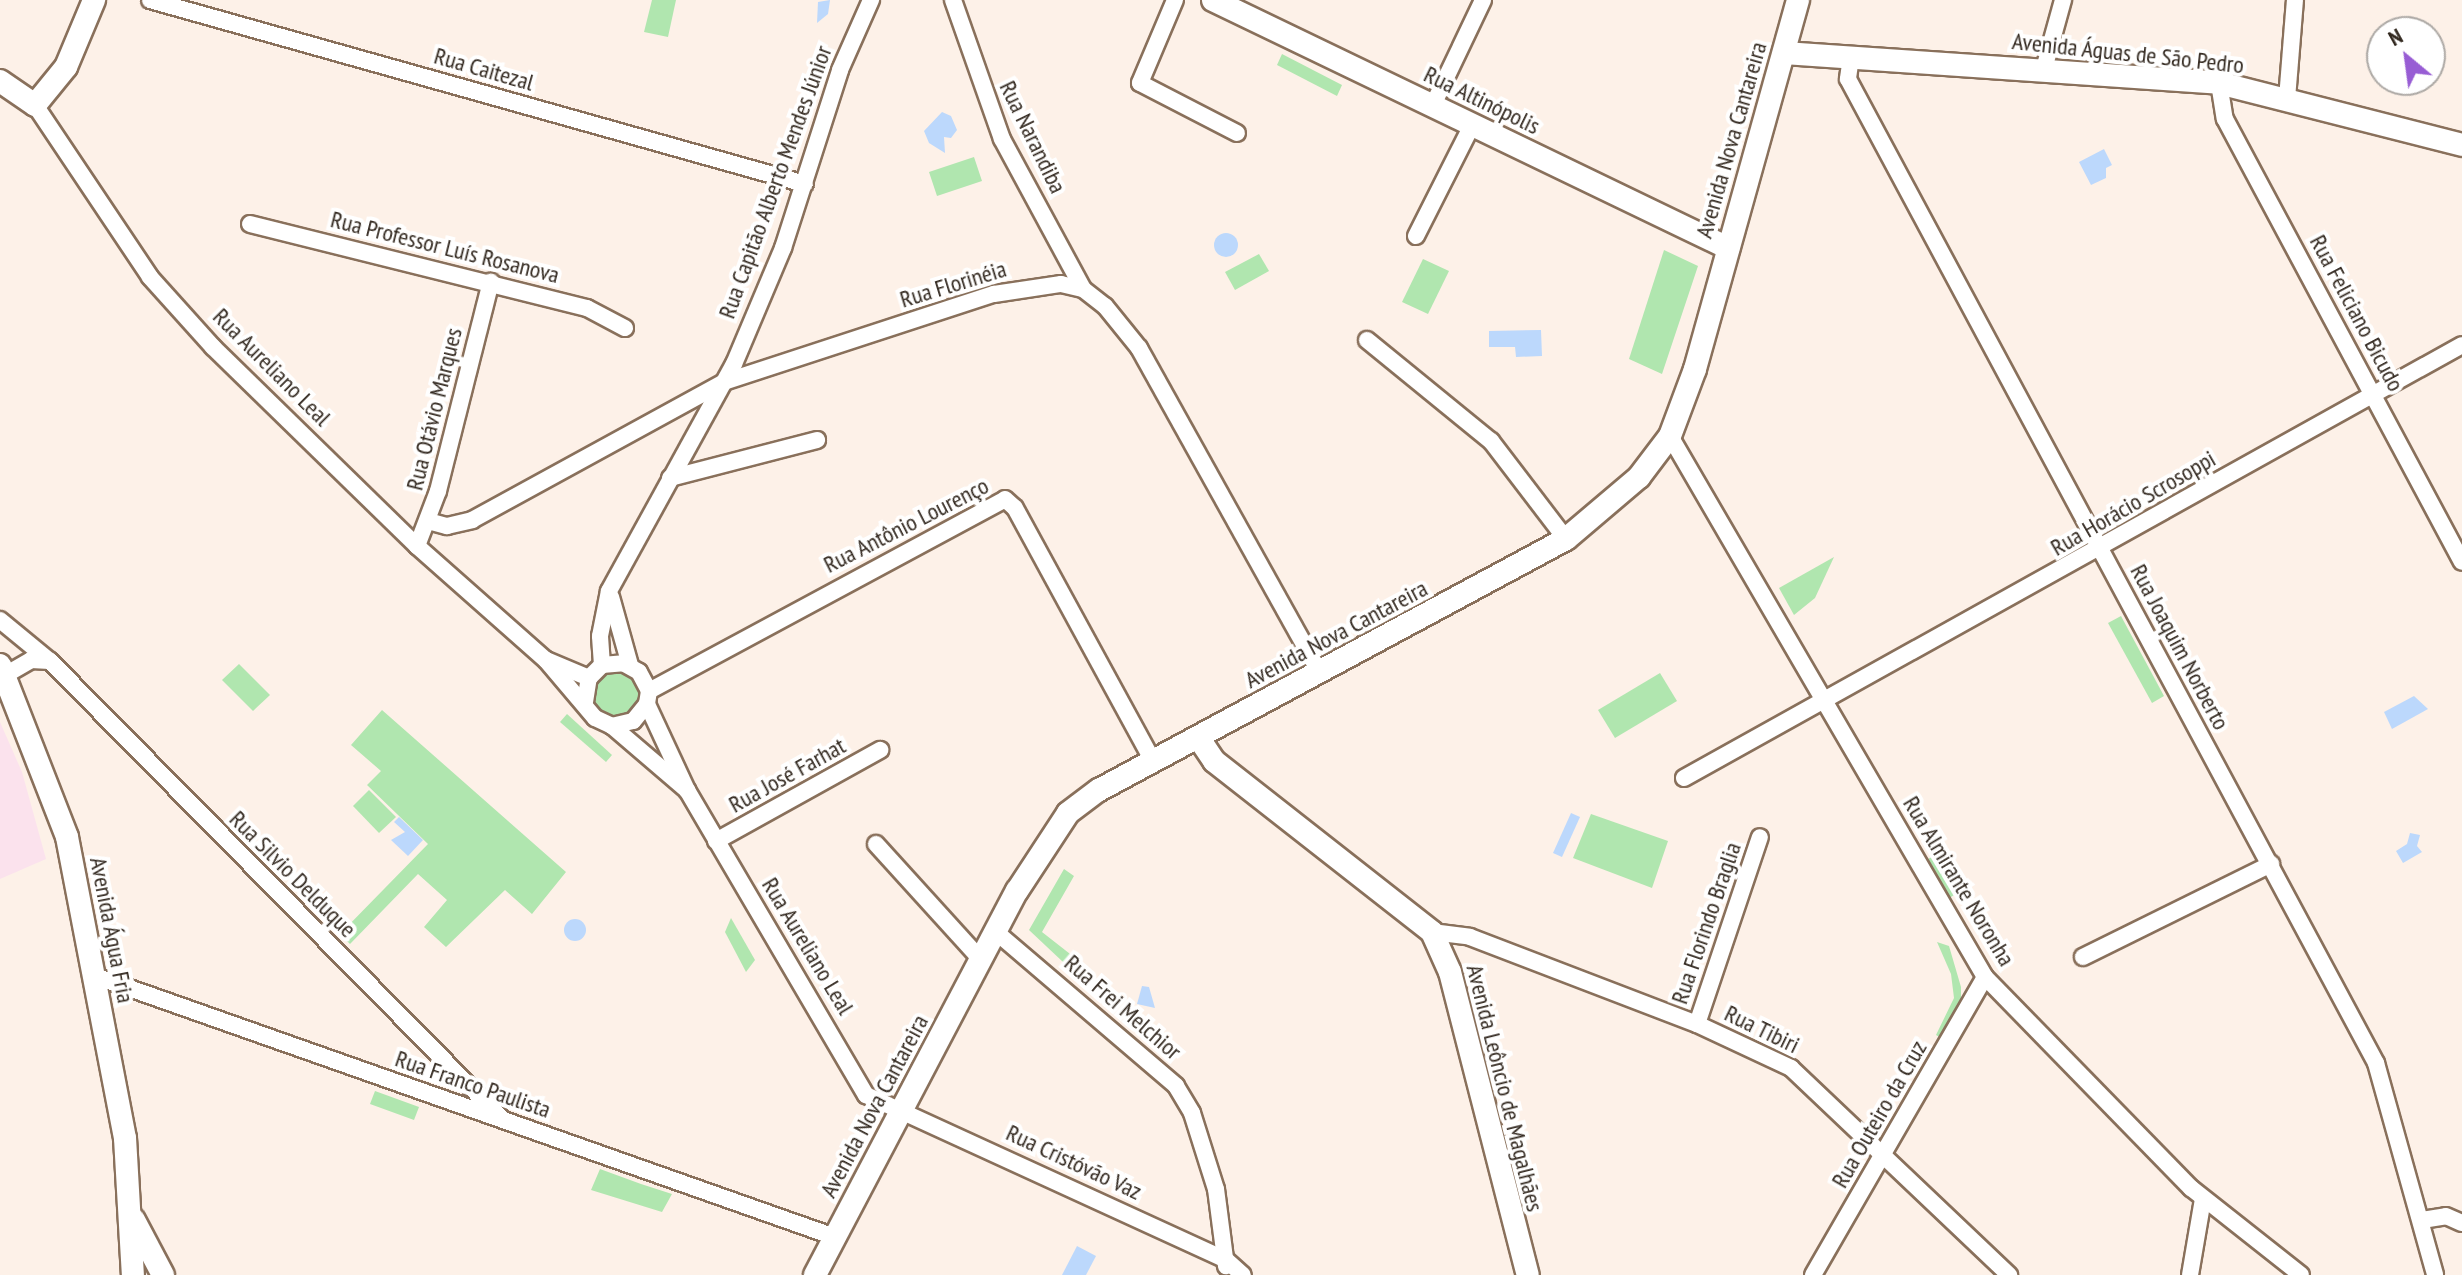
<!DOCTYPE html>
<html>
<head>
<meta charset="utf-8">
<style>
	body { margin:0 }
	#map { position:relative; width:2462px; height:1275px; overflow:hidden; background:#fdf1e8; font-family:"PT Sans Narrow",sans-serif }
	div>[style] { position:absolute }
	[style*='--x'] { left:calc(var(--x)*1px); top:calc(var(--y)*1px); width:calc(var(--w)*1px); rotate:calc(var(--a)*1deg) }
	.commercial>* { inset:0; background:#fbe2ed }
	.green>* { inset:0; background:#b0e6af }
	.round { border-radius:50% }
	.water>* { inset:0; background:#bcd8fc }
	.roads { filter:drop-shadow(2px 0 #89705b) drop-shadow(-2px 0 #89705b) drop-shadow(0 2px #89705b) drop-shadow(0 -2px #89705b) }
	.street>* { height:16px; margin:-8px; padding:0 8px; transform-origin:8px; border-radius:8px; background:#fff }
	.secondary>* { height:22px; margin:-11px; padding:0 11px; transform-origin:11px; border-radius:11px; background:#fff }
	span { translate:-50% -50%; white-space:nowrap; text-align:center; line-height:1.15; -webkit-text-stroke:8px #fff; paint-order:stroke }
	.street-label { font-size:24px; color:#32281f }
	.north { position:absolute; left:2366px; top:16px; width:80px; height:80px; box-sizing:border-box; background:#fff; border:2px solid #ada9a5; border-radius:50%; rotate:331deg; font-size:22px; font-weight:700; line-height:32px; text-align:center; color:#32281f }
	.north::after { content:''; display:block; margin:auto; width:28px; height:36px; background:#985dd4; clip-path:polygon(50% 0,100% 100%,50% 72%,0 100%) }
</style>
</head>
<body>
<div id="map">
	<div class="commercial">
		<i style="clip-path:polygon(0 722px,22px 772px,46px 859px,0 879px)"></i>
	</div>
	<div class="green">
		<i style="clip-path:polygon(652px 0,676px 0,668px 37px,644px 32px)"></i>
		<i style="clip-path:polygon(1282px 54px,1342px 85px,1337px 96px,1277px 65px)"></i>
		<i style="clip-path:polygon(974px 157px,982px 181px,937px 196px,929px 172px)"></i>
		<i style="clip-path:polygon(1664px 250px,1698px 266px,1662px 374px,1629px 359px)"></i>
		<i style="clip-path:polygon(1259px 254px,1269px 271px,1235px 290px,1225px 272px)"></i>
		<i style="clip-path:polygon(1423px 259px,1449px 271px,1428px 314px,1402px 302px)"></i>
		<i style="clip-path:polygon(1834px 557px,1815px 598px,1794px 615px,1779px 588px)"></i>
		<i style="clip-path:polygon(2121px 616px,2164px 696px,2152px 703px,2108px 623px)"></i>
		<i style="clip-path:polygon(239px 664px,270px 695px,253px 711px,222px 680px)"></i>
		<i class="round" style="left:593px;top:670px;width:48px;height:48px"></i>
		<i style="clip-path:polygon(1660px 673px,1677px 701px,1615px 738px,1598px 710px)"></i>
		<i style="clip-path:polygon(382px 710px,566px 872px,532px 914px,505px 890px,446px 947px,424px 927px,447px 900px,418px 874px,350px 944px,340px 934px,428px 844px,367px 785px,381px 771px,351px 745px)"></i>
		<i style="clip-path:polygon(567px 714px,612px 755px,606px 762px,560px 722px)"></i>
		<i style="clip-path:polygon(369px 790px,396px 817px,379px 833px,353px 806px)"></i>
		<i style="clip-path:polygon(1591px 814px,1668px 841px,1652px 888px,1573px 858px)"></i>
		<i style="clip-path:polygon(1947px 849px,1968px 887px,1949px 898px,1928px 859px)"></i>
		<i style="clip-path:polygon(1064px 869px,1074px 876px,1042px 932px,1088px 968px,1080px 978px,1029px 930px)"></i>
		<i style="clip-path:polygon(731px 918px,755px 960px,746px 972px,725px 932px)"></i>
		<i style="clip-path:polygon(1937px 942px,1949px 946px,1961px 987px,1961px 1001px,1941px 1038px,1936px 1035px,1954px 998px,1951px 974px)"></i>
		<i style="clip-path:polygon(375px 1091px,419px 1107px,414px 1120px,370px 1104px)"></i>
		<i style="clip-path:polygon(600px 1169px,641px 1184px,672px 1194px,662px 1212px,591px 1190px)"></i>
	</div>
	<div class="water">
		<i style="clip-path:polygon(830px 0,828px 14px,817px 23px,818px 2px)"></i>
		<i style="clip-path:polygon(942px 112px,951px 116px,957px 130px,951px 138px,944px 137px,945px 153px,929px 143px,924px 131px)"></i>
		<i style="clip-path:polygon(2104px 149px,2112px 165px,2106px 168px,2106px 178px,2091px 185px,2079px 162px)"></i>
		<i class="round" style="left:1214px;top:233px;width:24px;height:24px"></i>
		<i style="clip-path:polygon(1541px 330px,1542px 356px,1516px 357px,1515px 347px,1489px 347px,1489px 331px)"></i>
		<i style="clip-path:polygon(2414px 696px,2428px 709px,2392px 729px,2384px 712px)"></i>
		<i style="clip-path:polygon(1571px 813px,1580px 817px,1562px 857px,1553px 853px)"></i>
		<i style="clip-path:polygon(399px 817px,423px 840px,408px 856px,391px 840px,405px 832px,394px 822px)"></i>
		<i style="clip-path:polygon(2410px 833px,2420px 835px,2417px 846px,2422px 852px,2403px 863px,2396px 851px,2407px 844px)"></i>
		<i class="round" style="left:564px;top:919px;width:22px;height:22px"></i>
		<i style="clip-path:polygon(1142px 986px,1149px 987px,1155px 1008px,1137px 1004px)"></i>
		<i style="clip-path:polygon(1077px 1246px,1096px 1256px,1086px 1275px,1062px 1275px)"></i>
	</div>
	<div class="roads">
		<div class="street">
			<i style="--x:150;--y:0;--w:680;--a:15.69"></i>
			<i style="--x:953;--y:0;--w:147;--a:70.6"></i>
			<i style="--x:1002;--y:139;--w:170;--a:61.6"></i>
			<i style="--x:1175;--y:0;--w:90;--a:112.9"></i>
			<i style="--x:1140;--y:83;--w:109;--a:27.3"></i>
			<i style="--x:1851;--y:57;--w:22;--a:98"></i>
			<i style="--x:1848;--y:79;--w:1117;--a:61.78"></i>
			<i style="--x:2376;--y:1063;--w:220;--a:74.4"></i>
			<i style="--x:2044;--y:69;--w:72;--a:-74.6"></i>
			<i style="--x:2219;--y:83;--w:36;--a:81"></i>
			<i style="--x:2225;--y:119;--w:502;--a:61.85"></i>
			<i style="--x:2287;--y:99;--w:99;--a:-85.4"></i>
			<i style="--x:35;--y:105;--w:207;--a:56.2"></i>
			<i style="--x:150;--y:277;--w:94;--a:48"></i>
			<i style="--x:213;--y:347;--w:285;--a:44.3"></i>
			<i style="--x:417;--y:546;--w:172;--a:41.5"></i>
			<i style="--x:546;--y:660;--w:76;--a:49.8"></i>
			<i style="--x:595;--y:718;--w:19;--a:25"></i>
			<i style="--x:612;--y:726;--w:99;--a:40.5"></i>
			<i style="--x:1433;--y:105;--w:116;--a:-64.5"></i>
			<i style="--x:250;--y:224;--w:347;--a:14"></i>
			<i style="--x:587;--y:308;--w:43;--a:27.8"></i>
			<i style="--x:1416;--y:236;--w:124;--a:-63.2"></i>
			<i style="--x:1367;--y:340;--w:160;--a:39.2"></i>
			<i style="--x:1491;--y:441;--w:123;--a:52.6"></i>
			<i style="--x:1670;--y:436;--w:626;--a:59.79"></i>
			<i style="--x:1985;--y:977;--w:295;--a:45.7"></i>
			<i style="--x:2191;--y:1188;--w:140;--a:38.3"></i>
			<i style="--x:670;--y:478;--w:152;--a:-14.5"></i>
			<i style="--x:428;--y:521;--w:20;--a:15"></i>
			<i style="--x:447;--y:526;--w:26;--a:-13"></i>
			<i style="--x:472;--y:520;--w:287;--a:-28.7"></i>
			<i style="--x:724;--y:382;--w:284;--a:-18.1"></i>
			<i style="--x:994;--y:294;--w:68;--a:-8.5"></i>
			<i style="--x:1061;--y:284;--w:23;--a:13"></i>
			<i style="--x:1083;--y:289;--w:28;--a:38"></i>
			<i style="--x:1105;--y:306;--w:54;--a:51"></i>
			<i style="--x:1139;--y:348;--w:371;--a:60.9"></i>
			<i style="--x:417;--y:546;--w:59;--a:-69.1"></i>
			<i style="--x:438;--y:491;--w:216;--a:-75.8"></i>
			<i style="--x:611;--y:597;--w:71;--a:74.4"></i>
			<i style="--x:0;--y:620;--w:65;--a:39.4"></i>
			<i style="--x:50;--y:661;--w:642;--a:45.38"></i>
			<i style="--x:546;--y:660;--w:47;--a:22.7"></i>
			<i style="--x:602;--y:665;--w:29;--a:-94"></i>
			<i style="--x:600;--y:636;--w:46;--a:-78.7"></i>
			<i style="--x:609;--y:591;--w:259;--a:-61.2"></i>
			<i style="--x:734;--y:364;--w:126;--a:-67.1"></i>
			<i style="--x:783;--y:248;--w:187;--a:-72.2"></i>
			<i style="--x:840;--y:70;--w:77;--a:-66.1"></i>
			<i style="--x:0;--y:678;--w:36;--a:-30"></i>
			<i style="--x:31;--y:660;--w:19;--a:3"></i>
			<i style="--x:649;--y:691;--w:404;--a:-28.3"></i>
			<i style="--x:1005;--y:499;--w:13;--a:42"></i>
			<i style="--x:1015;--y:508;--w:288;--a:61.4"></i>
			<i style="--x:585;--y:702;--w:24;--a:-81"></i>
			<i style="--x:589;--y:678;--w:18;--a:-45"></i>
			<i style="--x:602;--y:665;--w:21;--a:-5"></i>
			<i style="--x:623;--y:663;--w:18;--a:29"></i>
			<i style="--x:639;--y:672;--w:21;--a:62"></i>
			<i style="--x:649;--y:691;--w:13;--a:99"></i>
			<i style="--x:647;--y:704;--w:22;--a:129"></i>
			<i style="--x:633;--y:721;--w:22;--a:167"></i>
			<i style="--x:647;--y:704;--w:95;--a:65.1"></i>
			<i style="--x:687;--y:790;--w:354;--a:59.6"></i>
			<i style="--x:866;--y:1095;--w:395;--a:24.6"></i>
			<i style="--x:1225;--y:1259;--w:24;--a:42"></i>
			<i style="--x:1684;--y:778;--w:890;--a:-29.1"></i>
			<i style="--x:716;--y:841;--w:188;--a:-29"></i>
			<i style="--x:876;--y:844;--w:156;--a:47.8"></i>
			<i style="--x:996;--y:932;--w:237;--a:40.5"></i>
			<i style="--x:1176;--y:1086;--w:31;--a:59"></i>
			<i style="--x:1192;--y:1113;--w:80;--a:72.5"></i>
			<i style="--x:1216;--y:1189;--w:78;--a:82.6"></i>
			<i style="--x:1432;--y:932;--w:38;--a:7"></i>
			<i style="--x:1470;--y:937;--w:243;--a:21"></i>
			<i style="--x:1697;--y:1024;--w:104;--a:25.1"></i>
			<i style="--x:1791;--y:1068;--w:301;--a:43.5"></i>
			<i style="--x:2083;--y:957;--w:210;--a:-26.3"></i>
			<i style="--x:95;--y:976;--w:785;--a:19.43"></i>
			<i style="--x:1697;--y:1024;--w:197;--a:-71.4"></i>
			<i style="--x:2422;--y:1220;--w:24;--a:-9"></i>
			<i style="--x:2446;--y:1216;--w:17;--a:24"></i>
			<i style="--x:1813;--y:1275;--w:344;--a:-60"></i>
			<i style="--x:2190;--y:1275;--w:77;--a:-80.3"></i>
		</div>
		<div class="secondary">
			<i style="--x:1213;--y:0;--w:572;--a:25.71"></i>
			<i style="--x:1784;--y:53;--w:436;--a:3.9"></i>
			<i style="--x:2219;--y:83;--w:251;--a:14.3"></i>
			<i style="--x:0;--y:81;--w:42;--a:34.4"></i>
			<i style="--x:35;--y:105;--w:49;--a:-50.8"></i>
			<i style="--x:66;--y:67;--w:73;--a:-67.3"></i>
			<i style="--x:0;--y:665;--w:185;--a:68.7"></i>
			<i style="--x:67;--y:837;--w:307;--a:79.1"></i>
			<i style="--x:125;--y:1138;--w:137;--a:86.7"></i>
			<i style="--x:1198;--y:737;--w:29;--a:56"></i>
			<i style="--x:1214;--y:761;--w:277;--a:38.1"></i>
			<i style="--x:1432;--y:932;--w:44;--a:65.8"></i>
			<i style="--x:1450;--y:972;--w:313;--a:75.6"></i>
			<i style="--x:134;--y:1220;--w:62;--a:62.2"></i>
			<i style="--x:815;--y:1275;--w:434;--a:-62.3"></i>
			<i style="--x:1017;--y:891;--w:93;--a:-56.8"></i>
			<i style="--x:1068;--y:813;--w:39;--a:-37"></i>
			<i style="--x:1099;--y:790;--w:530;--a:-28.26"></i>
			<i style="--x:1566;--y:539;--w:96;--a:-40.3"></i>
			<i style="--x:1639;--y:477;--w:51;--a:-52.9"></i>
			<i style="--x:1670;--y:436;--w:72;--a:-69.5"></i>
			<i style="--x:1695;--y:369;--w:383;--a:-74.4"></i>
		</div>
	</div>
	<div class="street-label">
		<span style="left:2128px;top:53px;rotate:6deg">Avenida Águas de São Pedro</span>
		<span style="left:484px;top:69px;rotate:16deg">Rua Caitezal</span>
		<span style="left:1482px;top:100px;rotate:26deg">Rua Altinópolis</span>
		<span style="left:1033px;top:137px;rotate:64deg">Rua Narandiba</span>
		<span style="left:1731px;top:140px;rotate:-74deg">Avenida Nova Cantareira</span>
		<span style="left:775px;top:182px;rotate:-70deg">Rua Capitão Alberto Mendes Júnior</span>
		<span style="left:445px;top:247px;rotate:14deg">Rua Professor Luís Rosanova</span>
		<span style="left:953px;top:284px;rotate:-17deg">Rua Florinéia</span>
		<span style="left:2357px;top:313px;rotate:62deg">Rua Feliciano Bicudo</span>
		<span style="left:272px;top:367px;rotate:45deg">Rua Aureliano Leal</span>
		<span style="left:434px;top:409px;rotate:-76deg">Rua Otávio Marques</span>
		<span style="left:2133px;top:503px;rotate:-30deg">Rua Horácio Scrosoppi</span>
		<span style="left:906px;top:525px;rotate:-27deg">Rua Antônio Lourenço</span>
		<span style="left:1336px;top:634px;rotate:-28deg">Avenida Nova Cantareira</span>
		<span style="left:2180px;top:647px;rotate:62deg">Rua Joaquim Norberto</span>
		<span style="left:787px;top:775px;rotate:-29deg">Rua José Farhat</span>
		<span style="left:293px;top:874px;rotate:45deg">Rua Silvio Delduque</span>
		<span style="left:1959px;top:881px;rotate:59deg">Rua Almirante Noronha</span>
		<span style="left:1706px;top:923px;rotate:-71deg">Rua Florindo Braglia</span>
		<span style="left:112px;top:930px;rotate:79deg">Avenida Água Fria</span>
		<span style="left:808px;top:946px;rotate:59deg">Rua Aureliano Leal</span>
		<span style="left:1123px;top:1007px;rotate:41deg">Rua Frei Melchior</span>
		<span style="left:1762px;top:1029px;rotate:26deg">Rua Tibiri</span>
		<span style="left:473px;top:1084px;rotate:19deg">Rua Franco Paulista</span>
		<span style="left:1505px;top:1088px;rotate:76deg">Avenida Leôncio de Magalhães</span>
		<span style="left:874px;top:1106px;rotate:-62deg">Avenida Nova Cantareira</span>
		<span style="left:1879px;top:1114px;rotate:-60deg">Rua Outeiro da Cruz</span>
		<span style="left:1074px;top:1162px;rotate:25deg">Rua Cristóvão Vaz</span>
	</div>
	<div class="north">N</div>
</div>
</body>
</html>
